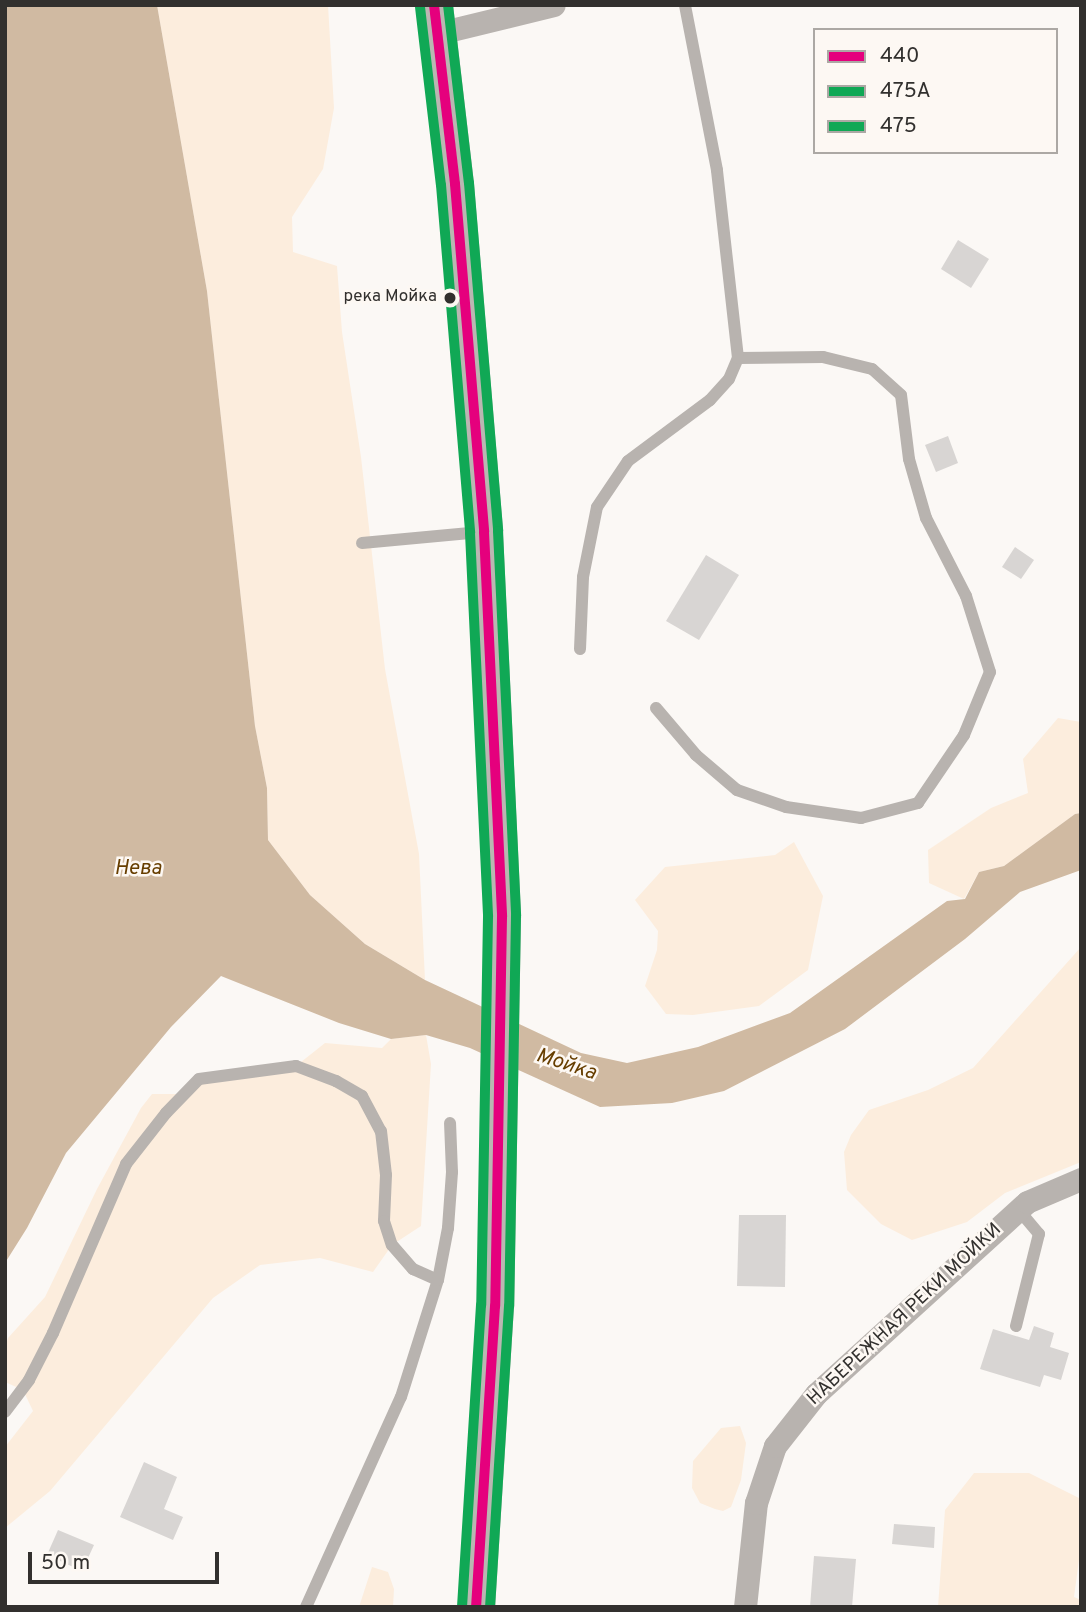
<!DOCTYPE html>
<html>
<head>
<meta charset="utf-8">
<style>
	body { margin:0 }
	#map { position:relative; width:1086px; height:1612px; overflow:hidden; background:#fbf8f5; font-family:Overpass,sans-serif }
	div>[style] { position:absolute }
	[style*='--x'] { left:calc(var(--x)*1px); top:calc(var(--y)*1px); width:calc(var(--w)*1px); rotate:calc(var(--a)*1deg) }
	.green>* { inset:0; background:#fceddd }
	.water>* { inset:0; background:#d0baa2 }
	.building>* { inset:0; background:#d8d5d3 }
	.lane>* { height:12px; margin:-6px; padding:0 6px; transform-origin:6px; border-radius:6px; background:#b8b3af }
	.street>* { height:23px; margin:-11.5px; padding:0 11.5px; transform-origin:11.5px; border-radius:11.5px; background:#b8b3af }
	.primary>* { height:37px; margin:-18.5px; padding:0 18.5px; transform-origin:18.5px; border-radius:18.5px; background:#bab7b2 }
	.bus-1>* { height:10px; margin:-5px; padding:0 5px; transform-origin:5px; border-radius:5px; background:#e5007d }
	.bus-2>* { height:10px; margin:-5px; padding:0 5px; transform-origin:5px; border-radius:5px; background:#10a855 }
	.bus-3>* { height:10px; margin:-5px; padding:0 5px; transform-origin:5px; border-radius:5px; background:#10a855 }
	.dots>* { width:19px; height:19px; translate:-50% -50%; box-sizing:border-box; border:4px solid #fdf8f3; border-radius:50% }
	span { translate:-50% -50%; white-space:nowrap; text-align:center; line-height:1.15; -webkit-text-stroke:5px #fdf8f3; paint-order:stroke }
	.bus-label { font-size:17px; color:#32302e }
	.right { translate:-100% -50%; text-align:right }
	.street-label { font-size:19px; color:#32302e }
	.water-label { font-size:21px; color:#673e00; font-style:italic }
	.frame { position:absolute; inset:0; border:7px solid #32302e; pointer-events:none }
	.legend { position:absolute; left:813px; top:28px; width:245px; height:126px; box-sizing:border-box; background:#fdf8f3; border:2px solid #aca8a4; margin:0; padding:9px 12px; list-style:none; font-size:21px; color:#32302e }
	.legend li { display:flex; align-items:center; gap:14px; height:35px }
	.legend b { width:35px; border:2px solid #aca8a4 }
	.scale { position:absolute; left:28px; top:1552px; width:191px; height:32px; box-sizing:border-box; border:4px solid #32302e; border-top:0; padding-left:9px; font-size:21px; line-height:24px; white-space:nowrap; color:#32302e; -webkit-text-stroke:5px #fdf8f3; paint-order:stroke }
</style>
</head>
<body>
<div id="map">
	<div class="green">
		<i style="clip-path:polygon(157px 5px,328px 5px,334px 108px,323px 169px,292px 217px,293px 252px,337px 266px,342px 332px,361px 457px,385px 669px,419px 854px,425px 980px,365px 944px,310px 895px,268px 840px,267px 788px,255px 726px,207px 291px)"></i>
		<i style="clip-path:polygon(1058px 718px,1081px 722px,1081px 813px,1075px 814px,1004px 866px,979px 872px,964px 899px,929px 883px,928px 850px,991px 808px,1028px 793px,1023px 759px)"></i>
		<i style="clip-path:polygon(794px 842px,823px 896px,808px 970px,759px 1006px,693px 1015px,666px 1014px,645px 986px,657px 950px,658px 931px,635px 900px,665px 867px,775px 855px)"></i>
		<i style="clip-path:polygon(1081px 947px,1081px 1162px,1005px 1193px,967px 1222px,912px 1240px,881px 1224px,847px 1190px,844px 1152px,851px 1135px,869px 1110px,928px 1090px,973px 1068px)"></i>
		<i style="clip-path:polygon(426px 1035px,431px 1064px,421px 1226px,392px 1245px,373px 1272px,320px 1258px,260px 1265px,213px 1298px,50px 1491px,5px 1528px,5px 1447px,33px 1411px,23px 1390px,5px 1382px,5px 1347px,8px 1338px,45px 1297px,97px 1189px,141px 1108px,152px 1094px,184px 1094px,199px 1079px,296px 1066px,325px 1043px,382px 1048px,391px 1039px)"></i>
		<i style="clip-path:polygon(740px 1426px,746px 1443px,741px 1480px,731px 1507px,723px 1511px,715px 1509px,700px 1503px,692px 1488px,693px 1461px,721px 1428px)"></i>
		<i style="clip-path:polygon(974px 1473px,1029px 1473px,1081px 1499px,1081px 1545px,1074px 1597px,1081px 1600px,1081px 1607px,938px 1607px,945px 1510px)"></i>
		<i style="clip-path:polygon(372px 1567px,388px 1572px,394px 1589px,393px 1607px,359px 1607px)"></i>
	</div>
	<div class="water">
		<i style="clip-path:polygon(5px 5px,157px 5px,207px 291px,255px 726px,267px 788px,268px 840px,310px 895px,365px 944px,425px 980px,581px 1053px,627px 1063px,698px 1047px,790px 1013px,947px 901px,965px 899px,979px 872px,1004px 866px,1075px 814px,1081px 813px,1081px 870px,1020px 892px,965px 939px,845px 1029px,724px 1091px,672px 1103px,600px 1107px,470px 1048px,426px 1035px,391px 1039px,339px 1023px,221px 976px,171px 1027px,66px 1153px,27px 1228px,5px 1263px)"></i>
	</div>
	<div class="building">
		<i style="clip-path:polygon(958px 240px,989px 259px,971px 288px,941px 269px)"></i>
		<i style="clip-path:polygon(948px 436px,958px 463px,936px 472px,925px 445px)"></i>
		<i style="clip-path:polygon(1015px 547px,1034px 560px,1021px 579px,1002px 567px)"></i>
		<i style="clip-path:polygon(706px 555px,739px 575px,699px 640px,666px 621px)"></i>
		<i style="clip-path:polygon(739px 1215px,786px 1215px,785px 1287px,737px 1286px)"></i>
		<i style="clip-path:polygon(1034px 1326px,1054px 1333px,1050px 1347px,1069px 1353px,1061px 1380px,1044px 1375px,1040px 1387px,980px 1369px,993px 1329px,1029px 1340px)"></i>
		<i style="clip-path:polygon(144px 1462px,177px 1477px,164px 1509px,183px 1517px,173px 1540px,120px 1517px)"></i>
		<i style="clip-path:polygon(894px 1524px,935px 1527px,934px 1548px,892px 1544px)"></i>
		<i style="clip-path:polygon(58px 1530px,94px 1545px,82px 1571px,47px 1555px)"></i>
		<i style="clip-path:polygon(814px 1556px,856px 1559px,852px 1607px,810px 1607px)"></i>
	</div>
	<div class="lane">
		<i style="--x:362;--y:543;--w:119;--a:-5.3"></i>
		<i style="--x:580;--y:649;--w:72;--a:-87.6"></i>
		<i style="--x:583;--y:577;--w:71;--a:-78.7"></i>
		<i style="--x:597;--y:507;--w:55;--a:-56"></i>
		<i style="--x:628;--y:461;--w:102;--a:-36.6"></i>
		<i style="--x:710;--y:400;--w:28;--a:-48"></i>
		<i style="--x:729;--y:379;--w:23;--a:-67"></i>
		<i style="--x:656;--y:708;--w:62;--a:49.6"></i>
		<i style="--x:696;--y:755;--w:54;--a:40.5"></i>
		<i style="--x:737;--y:790;--w:52;--a:19.1"></i>
		<i style="--x:786;--y:807;--w:76;--a:8.3"></i>
		<i style="--x:861;--y:818;--w:59;--a:-14.7"></i>
		<i style="--x:918;--y:803;--w:82;--a:-55.9"></i>
		<i style="--x:964;--y:735;--w:68;--a:-67.6"></i>
		<i style="--x:990;--y:672;--w:80;--a:-107.5"></i>
		<i style="--x:966;--y:596;--w:88;--a:-117.1"></i>
		<i style="--x:926;--y:518;--w:61;--a:-106.1"></i>
		<i style="--x:909;--y:459;--w:64;--a:-97.1"></i>
		<i style="--x:901;--y:395;--w:39;--a:-138"></i>
		<i style="--x:872;--y:369;--w:50;--a:-166.2"></i>
		<i style="--x:823;--y:357;--w:85;--a:179.3"></i>
		<i style="--x:738;--y:358;--w:189;--a:-96.4"></i>
		<i style="--x:717;--y:170;--w:168;--a:-101"></i>
		<i style="--x:1016;--y:1326;--w:95;--a:-76"></i>
		<i style="--x:1039;--y:1234;--w:31;--a:-130"></i>
		<i style="--x:5;--y:1412;--w:40;--a:-53"></i>
		<i style="--x:29;--y:1380;--w:53;--a:-62.9"></i>
		<i style="--x:53;--y:1333;--w:184;--a:-66.6"></i>
		<i style="--x:126;--y:1164;--w:65;--a:-51.9"></i>
		<i style="--x:166;--y:1113;--w:47;--a:-45.9"></i>
		<i style="--x:199;--y:1079;--w:98;--a:-7.6"></i>
		<i style="--x:296;--y:1066;--w:43;--a:20.6"></i>
		<i style="--x:336;--y:1081;--w:30;--a:30"></i>
		<i style="--x:362;--y:1096;--w:40;--a:62"></i>
		<i style="--x:381;--y:1131;--w:44;--a:83.5"></i>
		<i style="--x:386;--y:1175;--w:46;--a:92.5"></i>
		<i style="--x:384;--y:1221;--w:25;--a:72"></i>
		<i style="--x:392;--y:1245;--w:32;--a:49"></i>
		<i style="--x:413;--y:1269;--w:27;--a:24"></i>
		<i style="--x:306;--y:1607;--w:230;--a:-65.7"></i>
		<i style="--x:401;--y:1397;--w:123;--a:-72.5"></i>
		<i style="--x:438;--y:1280;--w:53;--a:-79.1"></i>
		<i style="--x:448;--y:1228;--w:56;--a:-85.9"></i>
		<i style="--x:452;--y:1172;--w:49;--a:-92.3"></i>
	</div>
	<div class="street">
		<i style="--x:439;--y:33;--w:118;--a:-13.7"></i>
		<i style="--x:745;--y:1607;--w:105;--a:-84"></i>
		<i style="--x:756;--y:1503;--w:60;--a:-71.6"></i>
		<i style="--x:775;--y:1446;--w:66;--a:-51.7"></i>
		<i style="--x:816;--y:1394;--w:285;--a:-42.3"></i>
		<i style="--x:1027;--y:1202;--w:59;--a:-23.1"></i>
	</div>
	<div class="primary">
		<i style="--x:434;--y:5;--w:180;--a:83.3"></i>
		<i style="--x:455;--y:184;--w:349;--a:85.2"></i>
		<i style="--x:484;--y:532;--w:385;--a:87.3"></i>
		<i style="--x:502;--y:917;--w:389;--a:91"></i>
		<i style="--x:495;--y:1306;--w:302;--a:93.6"></i>
	</div>
	<div class="bus-1">
		<i style="--x:434;--y:5;--w:180;--a:83.3"></i>
		<i style="--x:455;--y:184;--w:349;--a:85.2"></i>
		<i style="--x:484;--y:532;--w:385;--a:87.3"></i>
		<i style="--x:502;--y:917;--w:389;--a:91"></i>
		<i style="--x:495;--y:1306;--w:302;--a:93.6"></i>
	</div>
	<div class="bus-2">
		<i style="--x:420;--y:7;--w:179;--a:83.3"></i>
		<i style="--x:441;--y:185;--w:349;--a:85.2"></i>
		<i style="--x:470;--y:533;--w:384;--a:87.3"></i>
		<i style="--x:488;--y:917;--w:388;--a:91"></i>
		<i style="--x:481;--y:1305;--w:302;--a:93.6"></i>
	</div>
	<div class="bus-3">
		<i style="--x:448;--y:5;--w:179;--a:83.3"></i>
		<i style="--x:469;--y:183;--w:349;--a:85.2"></i>
		<i style="--x:498;--y:531;--w:385;--a:87.3"></i>
		<i style="--x:516;--y:916;--w:390;--a:91"></i>
		<i style="--x:509;--y:1306;--w:302;--a:93.6"></i>
	</div>
	<div class="dots">
		<i style="left:450px;top:298px;background:#32302e"></i>
	</div>
	<div class="bus-label">
		<span class="right" style="left:437px;top:298px">река Мойка</span>
	</div>
	<div class="street-label">
		<span style="left:905px;top:1315px;rotate:-43deg">НАБЕРЕЖНАЯ РЕКИ МОЙКИ</span>
	</div>
	<div class="water-label">
		<span style="left:138px;top:869px">Нева</span>
		<span style="left:566px;top:1065px;rotate:18deg">Мойка</span>
	</div>
	<div class="frame"></div>
	<ul class="legend">
	<li><b style="height:9px;background:#e5007d"></b>440</li>
	<li><b style="height:9px;background:#10a855"></b>475А</li>
	<li><b style="height:9px;background:#10a855"></b>475</li>
	</ul>
	<div class="scale">50 m</div>
</div>
</body>
</html>
